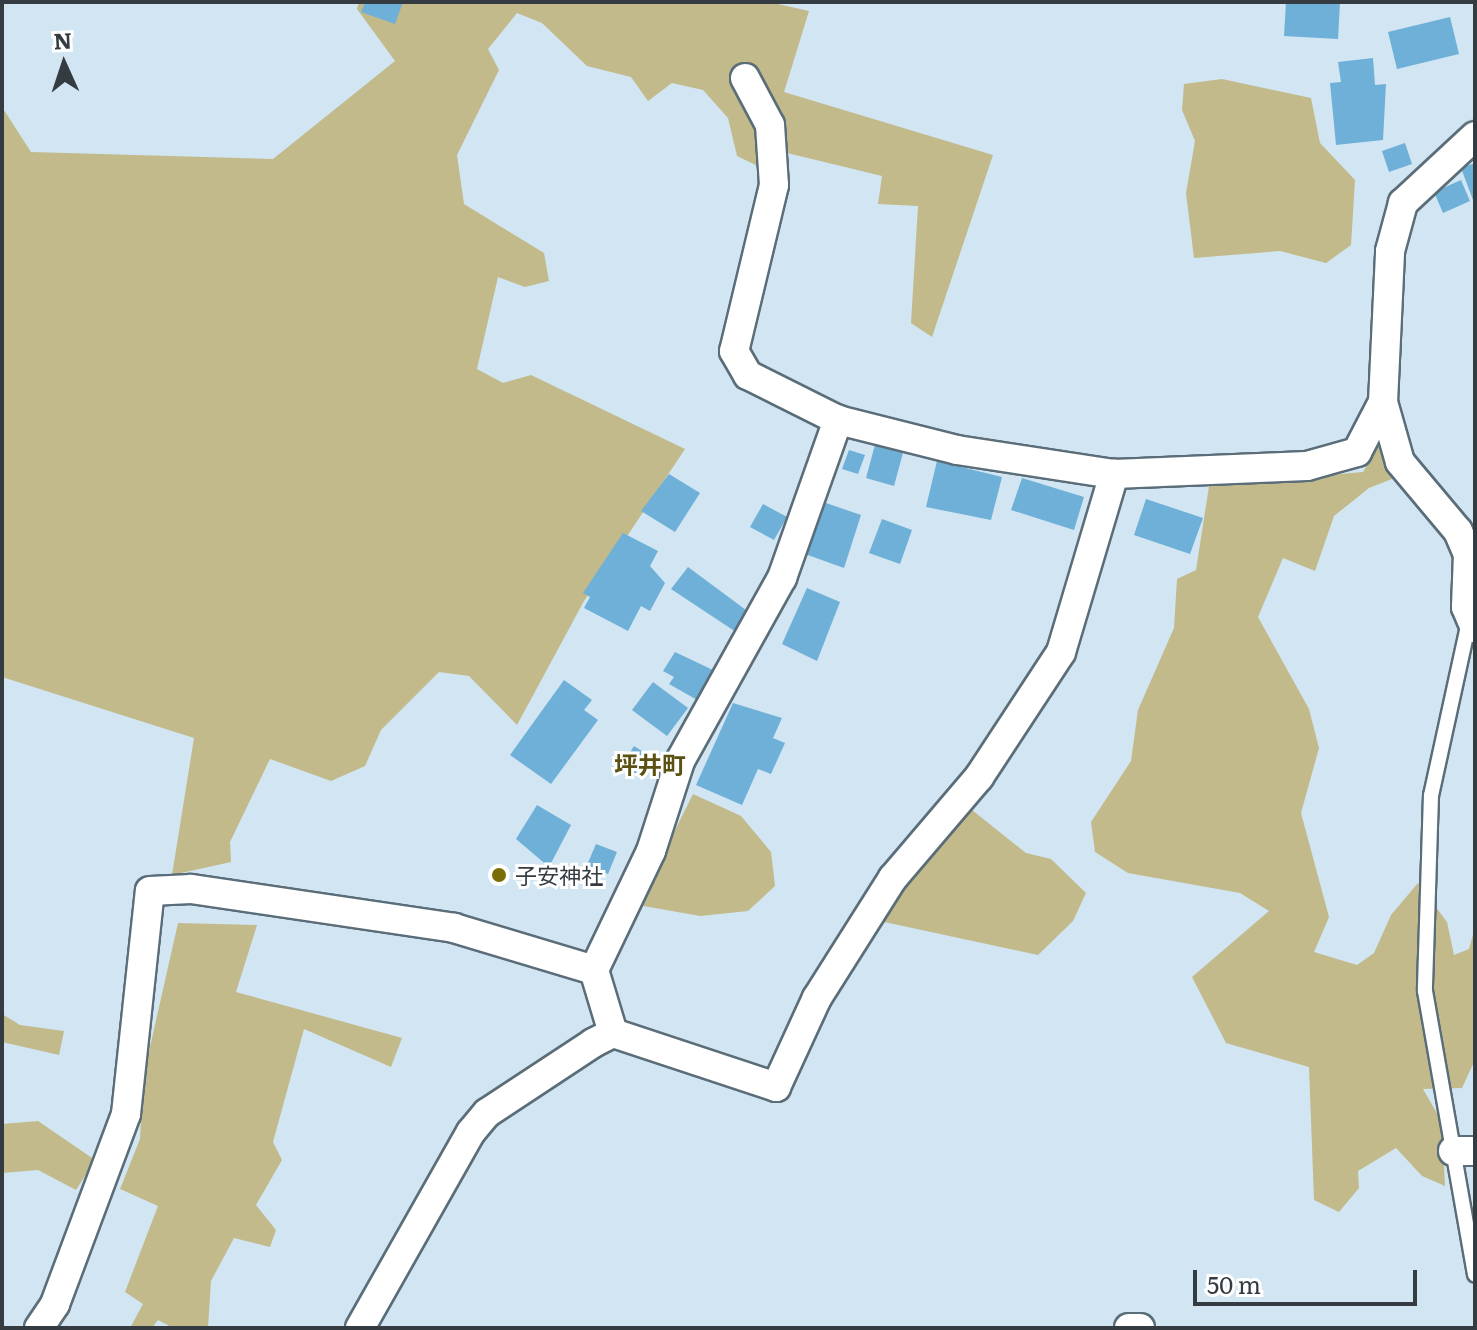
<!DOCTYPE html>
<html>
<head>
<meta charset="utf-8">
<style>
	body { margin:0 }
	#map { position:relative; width:1477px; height:1330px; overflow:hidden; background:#d1e5f2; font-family:Literata,"Noto Sans JP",serif }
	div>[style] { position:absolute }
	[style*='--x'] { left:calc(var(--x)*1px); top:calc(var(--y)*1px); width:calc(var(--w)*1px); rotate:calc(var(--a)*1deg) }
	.green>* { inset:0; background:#c2ba8b }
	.building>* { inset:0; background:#6eb0d7 }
	.roads { filter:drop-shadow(2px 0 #5a6d78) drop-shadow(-2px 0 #5a6d78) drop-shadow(0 2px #5a6d78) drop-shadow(0 -2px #5a6d78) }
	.lane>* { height:14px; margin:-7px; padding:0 7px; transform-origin:7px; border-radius:7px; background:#fff }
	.street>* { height:28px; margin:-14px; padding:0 14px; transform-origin:14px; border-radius:14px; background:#fff }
	.dots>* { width:22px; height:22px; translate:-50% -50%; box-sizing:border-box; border:4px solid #fff; border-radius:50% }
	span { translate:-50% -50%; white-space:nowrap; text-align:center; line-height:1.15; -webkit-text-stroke:6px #fff; paint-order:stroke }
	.poi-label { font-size:22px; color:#343c42 }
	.left { translate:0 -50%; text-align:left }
	.neighbourhood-label { font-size:24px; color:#5a5113; font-weight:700 }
	.frame { position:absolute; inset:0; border:4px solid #343c42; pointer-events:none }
	.north { position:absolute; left:24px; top:24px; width:80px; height:80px; -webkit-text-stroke:6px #fff; paint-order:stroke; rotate:357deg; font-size:22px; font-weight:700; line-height:32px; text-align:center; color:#343c42 }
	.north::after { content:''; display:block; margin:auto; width:28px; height:36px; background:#343c42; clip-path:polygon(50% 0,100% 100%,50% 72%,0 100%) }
	.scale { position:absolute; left:1193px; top:1270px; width:224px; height:36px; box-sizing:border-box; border:4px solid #343c42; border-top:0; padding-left:10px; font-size:24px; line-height:28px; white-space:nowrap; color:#343c42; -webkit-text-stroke:6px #fff; paint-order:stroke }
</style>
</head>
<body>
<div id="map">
	<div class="green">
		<i style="clip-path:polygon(359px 2px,769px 2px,809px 11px,784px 92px,993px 155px,932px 337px,911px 323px,918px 206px,878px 204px,882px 176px,783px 152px,772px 173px,737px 156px,728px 118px,703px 90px,672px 83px,648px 101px,631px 77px,587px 66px,542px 23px,517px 13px,488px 49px,499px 70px,457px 155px,464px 204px,544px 253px,549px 281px,525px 287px,498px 277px,477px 369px,503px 383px,531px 375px,685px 449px,584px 601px,517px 725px,469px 676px,439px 672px,381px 730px,365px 766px,331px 781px,270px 759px,230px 842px,231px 862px,172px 875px,194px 738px,2px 677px,2px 107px,31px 152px,273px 159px,395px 61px,357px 9px)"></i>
		<i style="clip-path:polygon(1222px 79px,1311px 98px,1320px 143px,1355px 180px,1351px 245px,1326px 263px,1280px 251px,1194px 258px,1186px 193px,1195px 141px,1182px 110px,1184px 84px)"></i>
		<i style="clip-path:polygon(1382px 441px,1397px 477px,1369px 488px,1334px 516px,1315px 571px,1283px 558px,1258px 617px,1309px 709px,1319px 748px,1301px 813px,1329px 917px,1314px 952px,1357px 965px,1374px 953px,1391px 915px,1418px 883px,1447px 922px,1454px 955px,1469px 949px,1475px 927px,1475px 1060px,1462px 1088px,1423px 1089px,1442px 1122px,1445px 1186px,1422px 1176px,1396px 1148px,1358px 1171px,1359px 1188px,1339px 1212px,1314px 1200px,1309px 1067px,1226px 1043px,1192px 977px,1269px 911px,1240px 893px,1128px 873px,1095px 852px,1091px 822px,1131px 761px,1138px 710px,1174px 628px,1177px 579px,1196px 570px,1209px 486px,1363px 472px)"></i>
		<i style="clip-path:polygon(693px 794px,741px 816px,771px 852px,775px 886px,748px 911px,700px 916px,638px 905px)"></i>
		<i style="clip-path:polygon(962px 802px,1026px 853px,1051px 859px,1086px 893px,1073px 921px,1038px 955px,875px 920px)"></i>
		<i style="clip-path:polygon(178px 923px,257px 925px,236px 992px,402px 1038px,391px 1067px,304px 1029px,273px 1142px,282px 1160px,256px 1205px,276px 1230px,270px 1247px,234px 1238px,211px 1281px,208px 1328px,173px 1328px,158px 1320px,152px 1328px,130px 1328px,143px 1304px,125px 1292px,158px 1206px,120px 1189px,140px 1139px,143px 1078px)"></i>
		<i style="clip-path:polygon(2px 1014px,20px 1025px,64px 1031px,59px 1055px,2px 1042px)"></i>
		<i style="clip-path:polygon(38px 1121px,95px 1160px,76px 1190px,38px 1170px,2px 1173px,2px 1124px)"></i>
	</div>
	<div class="building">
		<i style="clip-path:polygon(365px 2px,403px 2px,395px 24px,361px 12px)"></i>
		<i style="clip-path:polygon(1286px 2px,1340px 2px,1338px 39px,1284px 36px)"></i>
		<i style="clip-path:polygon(1450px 17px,1459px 54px,1397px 69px,1388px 32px)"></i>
		<i style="clip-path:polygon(1373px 58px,1375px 85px,1386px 84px,1383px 140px,1336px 145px,1330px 83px,1341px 82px,1338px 62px)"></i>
		<i style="clip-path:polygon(1405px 143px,1412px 164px,1389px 172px,1382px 151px)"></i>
		<i style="clip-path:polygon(1475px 163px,1475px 199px,1473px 200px,1461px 168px)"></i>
		<i style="clip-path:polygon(1461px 180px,1470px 201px,1443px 213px,1434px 192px)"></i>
		<i style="clip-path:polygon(876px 441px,904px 449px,894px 486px,866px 478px)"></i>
		<i style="clip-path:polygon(849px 450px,865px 455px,858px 474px,842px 469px)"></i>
		<i style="clip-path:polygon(937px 461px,1002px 477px,991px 520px,926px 507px)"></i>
		<i style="clip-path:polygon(669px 474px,700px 493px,675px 532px,641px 511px)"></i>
		<i style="clip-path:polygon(1022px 478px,1084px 497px,1074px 530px,1011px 510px)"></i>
		<i style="clip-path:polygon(1146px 499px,1203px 518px,1190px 554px,1134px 535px)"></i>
		<i style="clip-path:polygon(823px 502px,861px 515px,844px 568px,805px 554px)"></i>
		<i style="clip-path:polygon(763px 504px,787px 517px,774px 540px,750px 527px)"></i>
		<i style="clip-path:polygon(882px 519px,912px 530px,900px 564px,869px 553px)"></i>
		<i style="clip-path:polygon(623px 533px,658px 551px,650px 566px,665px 583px,650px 611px,641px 606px,628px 631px,584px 608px,590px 597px,583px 593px)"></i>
		<i style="clip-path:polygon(688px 567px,750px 613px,736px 632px,671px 589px)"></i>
		<i style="clip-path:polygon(807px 588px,840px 602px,817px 661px,782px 644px)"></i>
		<i style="clip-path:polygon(675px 652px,715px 671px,699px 701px,669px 684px,674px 677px,663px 671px)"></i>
		<i style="clip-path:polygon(564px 680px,592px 700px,584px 710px,598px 720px,551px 784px,510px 755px)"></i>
		<i style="clip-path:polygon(653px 682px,688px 708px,667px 736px,632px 710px)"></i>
		<i style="clip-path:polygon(733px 703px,782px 718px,773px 738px,785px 743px,771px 774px,758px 769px,742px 805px,696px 785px)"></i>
		<i style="clip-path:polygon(634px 746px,653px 758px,641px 777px,622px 765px)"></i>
		<i style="clip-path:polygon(537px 805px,571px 825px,549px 867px,516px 839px)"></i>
		<i style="clip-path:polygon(596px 844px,617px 852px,608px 874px,587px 865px)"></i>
	</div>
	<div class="roads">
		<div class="lane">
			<i style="--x:1468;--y:626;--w:173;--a:102.3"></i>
			<i style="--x:1431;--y:795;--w:196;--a:91.8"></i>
			<i style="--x:1425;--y:991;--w:288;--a:80"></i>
		</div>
		<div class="street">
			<i style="--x:745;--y:78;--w:53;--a:62"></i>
			<i style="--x:770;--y:125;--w:60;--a:86.2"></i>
			<i style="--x:774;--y:185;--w:171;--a:103.5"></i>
			<i style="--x:734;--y:351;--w:28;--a:60"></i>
			<i style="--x:748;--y:375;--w:101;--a:26.6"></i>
			<i style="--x:1383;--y:402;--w:62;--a:74.2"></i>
			<i style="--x:1400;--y:462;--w:90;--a:50"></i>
			<i style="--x:1458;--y:531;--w:25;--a:67"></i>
			<i style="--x:1468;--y:554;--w:53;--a:92.2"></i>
			<i style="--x:1466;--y:607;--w:23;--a:67"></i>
			<i style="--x:613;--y:1033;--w:66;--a:-106.8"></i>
			<i style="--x:594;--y:970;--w:132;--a:-64.4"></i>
			<i style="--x:651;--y:851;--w:95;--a:-72.1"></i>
			<i style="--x:680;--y:761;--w:210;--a:-60.9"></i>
			<i style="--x:782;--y:578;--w:168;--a:-70.5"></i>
			<i style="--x:838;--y:420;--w:123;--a:14.1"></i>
			<i style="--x:957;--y:450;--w:159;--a:8.7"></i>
			<i style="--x:1114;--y:474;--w:193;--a:-2.4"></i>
			<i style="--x:1307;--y:466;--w:52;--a:-15.6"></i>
			<i style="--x:1357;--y:452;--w:56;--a:-62.5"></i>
			<i style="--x:1383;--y:402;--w:151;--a:-87.3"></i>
			<i style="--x:1390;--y:251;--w:50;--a:-74.8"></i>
			<i style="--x:1403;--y:203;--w:98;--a:-42.9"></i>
			<i style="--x:1453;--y:1151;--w:22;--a:0"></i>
			<i style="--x:39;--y:1328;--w:29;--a:-56"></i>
			<i style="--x:55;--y:1304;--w:203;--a:-69.5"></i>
			<i style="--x:126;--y:1114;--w:224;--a:-83.9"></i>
			<i style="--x:150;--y:891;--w:41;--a:-2.8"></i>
			<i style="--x:191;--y:889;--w:266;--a:8.4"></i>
			<i style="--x:454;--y:928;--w:146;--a:16.7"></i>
			<i style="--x:360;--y:1328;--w:225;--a:-60.5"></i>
			<i style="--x:471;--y:1132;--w:25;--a:-50"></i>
			<i style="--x:487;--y:1113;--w:127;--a:-33.4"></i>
			<i style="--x:593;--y:1043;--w:22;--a:-27"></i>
			<i style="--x:613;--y:1033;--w:172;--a:18.3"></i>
			<i style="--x:776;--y:1087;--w:98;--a:-65.3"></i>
			<i style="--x:817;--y:998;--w:142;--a:-57.7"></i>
			<i style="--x:893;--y:878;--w:133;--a:-49.6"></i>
			<i style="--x:979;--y:777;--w:149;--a:-56.7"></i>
			<i style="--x:1061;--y:652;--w:186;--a:-73.4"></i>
			<i style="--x:1129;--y:1328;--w:11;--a:0"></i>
		</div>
	</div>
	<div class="dots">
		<i style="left:499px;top:875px;background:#7a6d07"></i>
	</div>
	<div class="poi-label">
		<span class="left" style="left:515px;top:875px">子安神社</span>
	</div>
	<div class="neighbourhood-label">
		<span style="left:650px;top:764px">坪井町</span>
	</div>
	<div class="frame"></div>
	<div class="north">N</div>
	<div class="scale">50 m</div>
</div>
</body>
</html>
